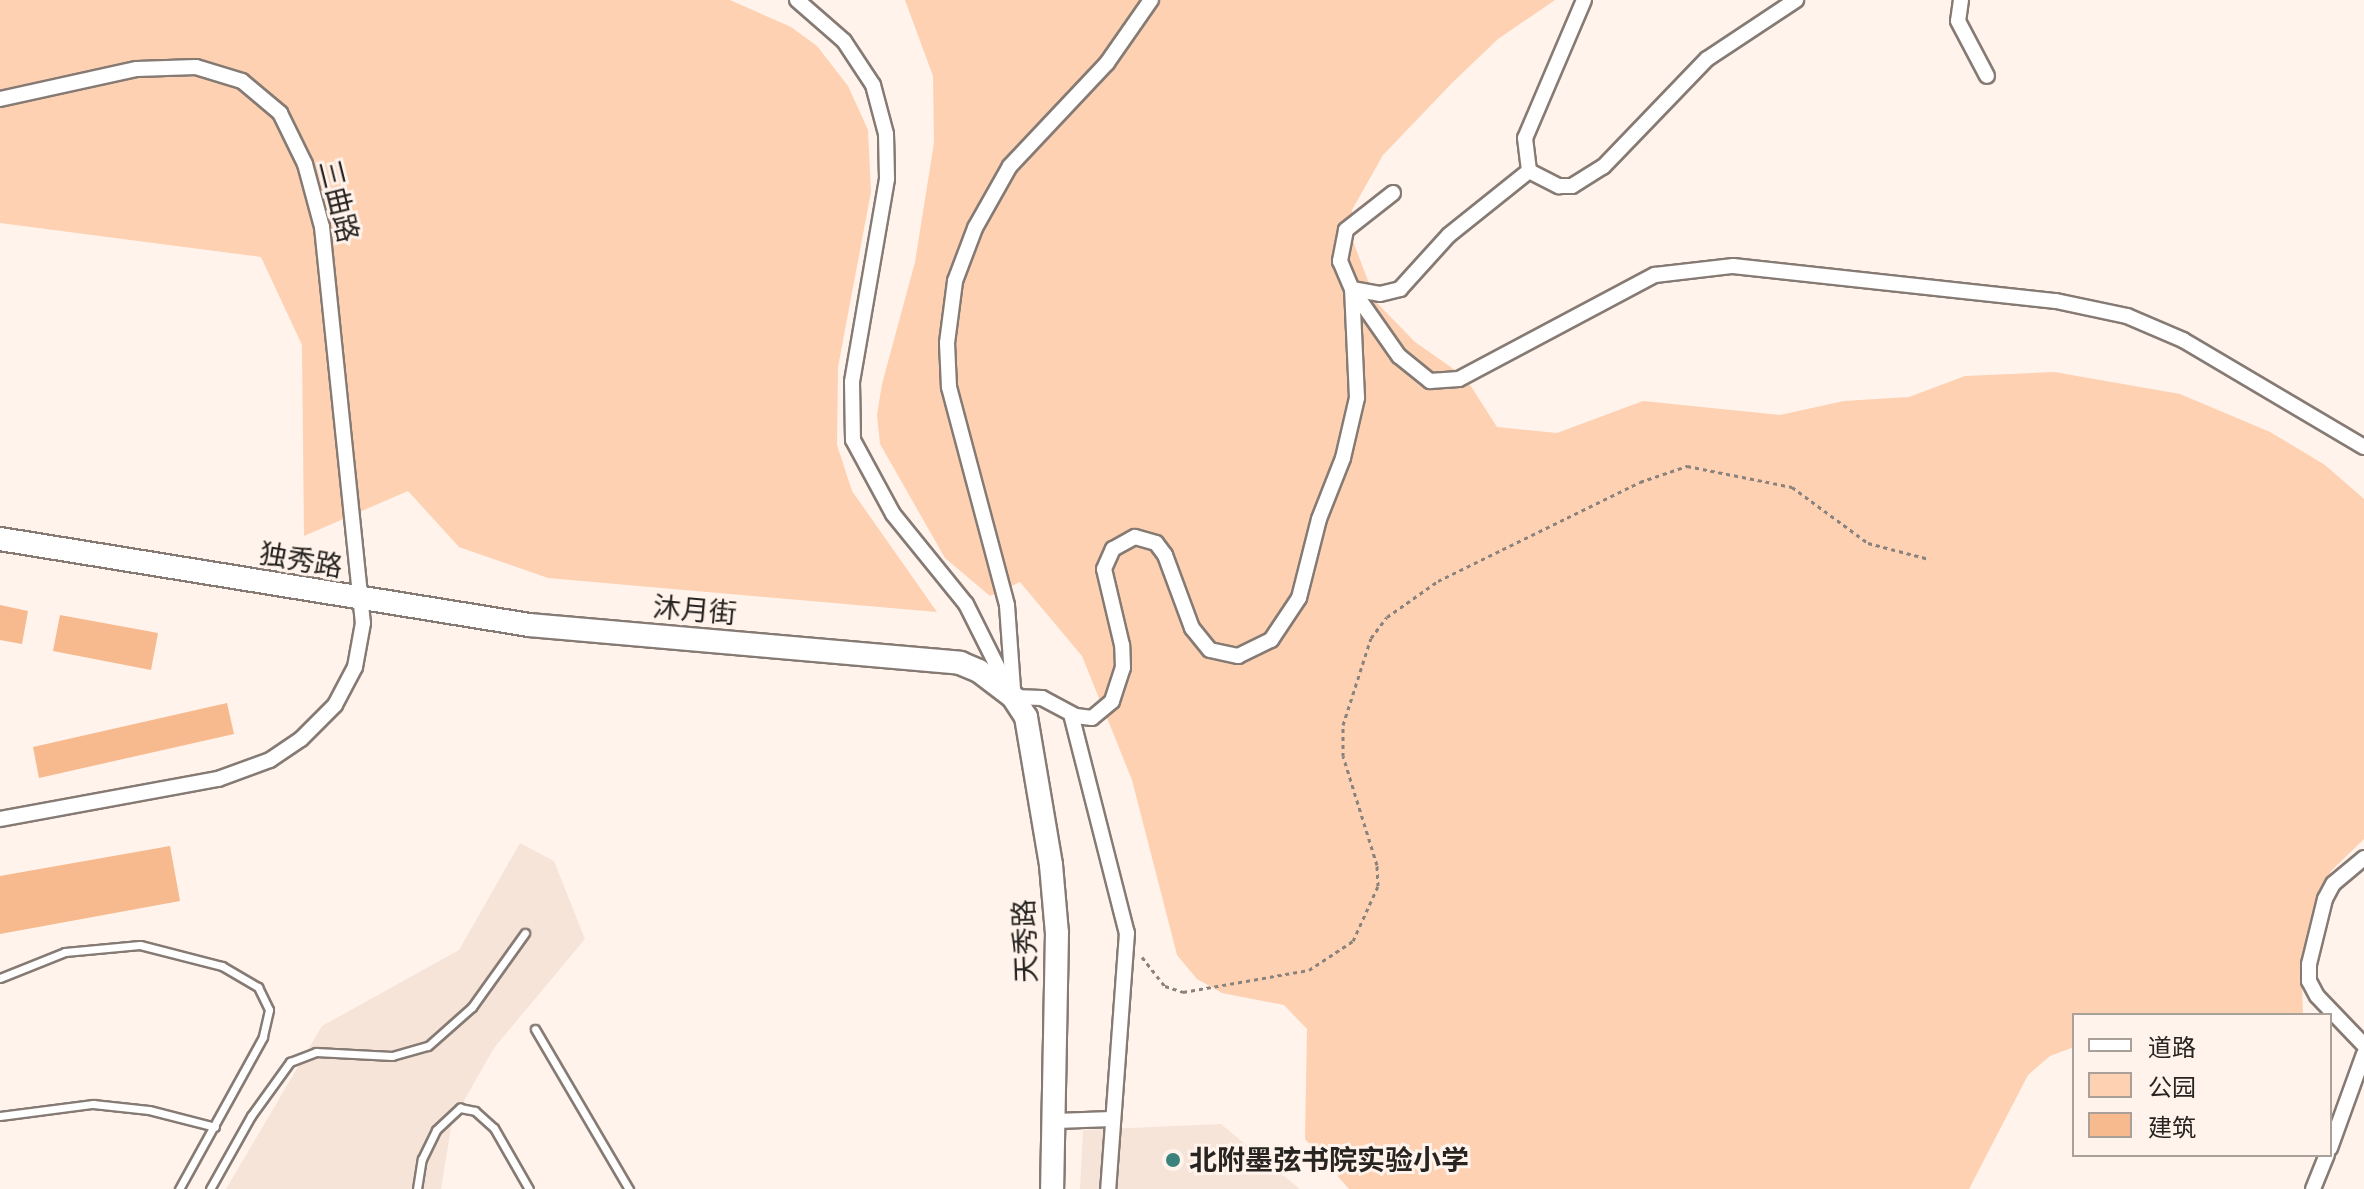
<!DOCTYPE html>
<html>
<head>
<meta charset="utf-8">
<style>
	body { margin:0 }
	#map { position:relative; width:2364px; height:1189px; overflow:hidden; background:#fff3eb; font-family:Inter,"Noto Sans SC",sans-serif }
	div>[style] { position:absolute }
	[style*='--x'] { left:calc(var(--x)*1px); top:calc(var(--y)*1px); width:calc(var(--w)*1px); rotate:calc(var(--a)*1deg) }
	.built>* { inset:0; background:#f7e4d8 }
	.green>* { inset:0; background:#fdd1b2 }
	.building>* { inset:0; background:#f7ba8e }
	.path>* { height:3px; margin-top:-1.5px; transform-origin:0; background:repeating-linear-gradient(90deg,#8a837d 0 4px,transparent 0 8px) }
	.roads { filter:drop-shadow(2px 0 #867b74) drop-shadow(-2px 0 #867b74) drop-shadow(0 2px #867b74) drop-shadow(0 -2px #867b74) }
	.service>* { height:7px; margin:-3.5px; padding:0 3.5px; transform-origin:3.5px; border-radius:3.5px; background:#fff }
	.minor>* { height:14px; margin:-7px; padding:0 7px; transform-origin:7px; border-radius:7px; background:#fff }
	.secondary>* { height:22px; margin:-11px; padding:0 11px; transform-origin:11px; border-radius:11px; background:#fff }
	.dots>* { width:22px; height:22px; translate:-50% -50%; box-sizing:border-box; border:4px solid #fff3eb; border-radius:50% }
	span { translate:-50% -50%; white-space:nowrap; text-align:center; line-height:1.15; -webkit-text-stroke:6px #fff3eb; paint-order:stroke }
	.street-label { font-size:28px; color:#282421 }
	.poi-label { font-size:28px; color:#282421; font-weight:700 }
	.left { translate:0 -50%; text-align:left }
	.legend { position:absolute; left:2072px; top:1013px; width:260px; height:144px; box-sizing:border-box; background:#fff3eb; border:2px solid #a9a09a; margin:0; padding:10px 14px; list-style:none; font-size:24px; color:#282421 }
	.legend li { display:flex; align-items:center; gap:16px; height:40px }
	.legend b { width:40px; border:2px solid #a9a09a }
</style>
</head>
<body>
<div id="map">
	<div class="built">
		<i style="clip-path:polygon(520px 843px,554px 861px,585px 939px,494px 1048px,452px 1122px,441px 1189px,226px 1189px,322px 1026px,459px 950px)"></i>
		<i style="clip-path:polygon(1221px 1124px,1300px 1189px,1080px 1189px,1083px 1130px)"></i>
	</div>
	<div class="green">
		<i style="clip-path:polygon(0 0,730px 0,791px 27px,817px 46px,848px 86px,868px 130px,871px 192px,838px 367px,837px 445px,852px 491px,937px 612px,548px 578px,459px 547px,408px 491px,304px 536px,302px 345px,261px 257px,0 223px)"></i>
		<i style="clip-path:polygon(905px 0,1555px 0,1498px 39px,1452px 83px,1383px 155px,1352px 210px,1353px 241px,1376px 302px,1415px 342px,1465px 377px,1497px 427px,1557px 433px,1643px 401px,1780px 415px,1844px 401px,1909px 397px,1965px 376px,2054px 372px,2180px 394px,2270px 432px,2325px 465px,2364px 499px,2364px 839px,2331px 871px,2310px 920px,2301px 960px,2303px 1015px,2074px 1015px,2074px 1047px,2050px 1056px,2028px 1075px,1969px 1189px,1349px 1189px,1305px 1139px,1307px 1029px,1284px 1005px,1222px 993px,1197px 979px,1177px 955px,1132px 780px,1082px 656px,1020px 582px,990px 596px,945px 558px,880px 444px,877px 415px,882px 384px,915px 262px,934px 143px,933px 76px)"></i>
	</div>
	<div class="building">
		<i style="clip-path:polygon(0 605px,28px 611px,22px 644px,0 640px)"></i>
		<i style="clip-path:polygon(60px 615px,158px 633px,151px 670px,53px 651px)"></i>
		<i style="clip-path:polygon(227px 703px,234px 734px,39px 778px,33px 747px)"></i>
		<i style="clip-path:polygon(170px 846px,180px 901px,0 934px,0 876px)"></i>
	</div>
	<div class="path">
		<i style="--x:1142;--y:957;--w:37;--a:52"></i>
		<i style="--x:1165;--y:986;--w:19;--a:18"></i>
		<i style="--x:1183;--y:992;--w:128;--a:-9.9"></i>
		<i style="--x:1309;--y:970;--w:53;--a:-33.4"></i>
		<i style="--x:1353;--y:941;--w:60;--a:-65.6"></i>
		<i style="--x:1378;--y:886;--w:21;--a:-93"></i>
		<i style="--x:1377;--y:865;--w:114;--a:-107.3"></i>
		<i style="--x:1343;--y:756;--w:31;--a:-90"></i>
		<i style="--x:1343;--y:725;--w:91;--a:-72.2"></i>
		<i style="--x:1371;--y:638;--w:26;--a:-53"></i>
		<i style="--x:1387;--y:617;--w:62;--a:-35.2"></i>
		<i style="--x:1438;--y:581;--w:225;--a:-26.1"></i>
		<i style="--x:1640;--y:482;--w:50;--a:-18.8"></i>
		<i style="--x:1687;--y:466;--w:107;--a:11.3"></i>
		<i style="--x:1792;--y:487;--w:94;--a:36.4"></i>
		<i style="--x:1868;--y:543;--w:63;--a:14.7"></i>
	</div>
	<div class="roads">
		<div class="service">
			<i style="--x:0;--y:978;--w:70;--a:-21.8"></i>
			<i style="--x:65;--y:952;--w:75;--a:-5.3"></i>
			<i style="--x:140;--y:945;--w:85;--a:14.4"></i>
			<i style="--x:222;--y:966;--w:42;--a:30.3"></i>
			<i style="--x:258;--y:987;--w:25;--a:64"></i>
			<i style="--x:269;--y:1010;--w:28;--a:103"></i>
			<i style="--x:263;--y:1037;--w:174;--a:118.9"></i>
			<i style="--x:535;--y:1029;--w:186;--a:59.6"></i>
			<i style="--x:0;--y:1116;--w:94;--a:-7.4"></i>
			<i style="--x:93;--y:1104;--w:56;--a:6.1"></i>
			<i style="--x:149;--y:1110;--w:68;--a:14.4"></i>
			<i style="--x:210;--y:1189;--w:84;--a:-60.7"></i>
			<i style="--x:251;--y:1116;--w:67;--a:-54.2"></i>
			<i style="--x:290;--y:1062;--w:28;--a:-21"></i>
			<i style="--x:316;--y:1052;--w:76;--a:3"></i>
			<i style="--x:392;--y:1056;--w:37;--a:-16"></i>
			<i style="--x:428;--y:1046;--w:59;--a:-41.6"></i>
			<i style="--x:472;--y:1007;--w:91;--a:-54.4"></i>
			<i style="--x:417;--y:1189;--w:30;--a:-81"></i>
			<i style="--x:422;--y:1159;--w:32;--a:-64"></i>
			<i style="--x:436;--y:1130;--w:33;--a:-43"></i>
			<i style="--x:460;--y:1108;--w:15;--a:11"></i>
			<i style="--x:475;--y:1111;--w:25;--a:42"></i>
			<i style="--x:494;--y:1128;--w:70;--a:60.2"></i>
		</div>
		<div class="minor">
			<i style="--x:797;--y:0;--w:62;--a:41.1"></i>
			<i style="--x:844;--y:41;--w:53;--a:56.6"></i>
			<i style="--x:873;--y:85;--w:51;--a:75.1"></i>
			<i style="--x:886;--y:134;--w:45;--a:88.7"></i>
			<i style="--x:887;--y:179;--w:206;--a:99.8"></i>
			<i style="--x:852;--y:382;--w:58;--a:89"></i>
			<i style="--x:853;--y:440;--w:84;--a:61.6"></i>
			<i style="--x:893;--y:514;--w:116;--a:51"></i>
			<i style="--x:966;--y:604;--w:96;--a:63.4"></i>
			<i style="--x:1584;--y:0;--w:150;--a:113.1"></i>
			<i style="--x:1525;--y:138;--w:33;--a:83"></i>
			<i style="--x:1529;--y:171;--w:34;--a:27"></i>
			<i style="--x:1559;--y:186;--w:13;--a:0"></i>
			<i style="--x:1572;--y:186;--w:36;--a:-32"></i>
			<i style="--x:1603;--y:167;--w:150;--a:-46.1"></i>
			<i style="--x:1707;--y:59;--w:107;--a:-33.5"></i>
			<i style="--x:1961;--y:0;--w:21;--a:98"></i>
			<i style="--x:1958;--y:21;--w:62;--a:62.2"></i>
			<i style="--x:0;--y:99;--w:140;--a:-12.4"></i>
			<i style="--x:137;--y:69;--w:59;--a:-1.9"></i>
			<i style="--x:196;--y:67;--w:48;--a:16.9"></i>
			<i style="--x:242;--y:81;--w:50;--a:40.1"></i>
			<i style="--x:280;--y:113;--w:57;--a:63.9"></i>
			<i style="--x:305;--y:164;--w:65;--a:74.9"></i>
			<i style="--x:322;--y:227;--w:398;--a:84.1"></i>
			<i style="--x:363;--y:623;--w:45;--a:100.3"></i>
			<i style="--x:355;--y:667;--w:43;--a:117.8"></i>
			<i style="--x:335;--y:705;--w:48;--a:135"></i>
			<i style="--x:301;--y:739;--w:37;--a:146"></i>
			<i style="--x:270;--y:760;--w:55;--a:159.9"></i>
			<i style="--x:218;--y:779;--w:222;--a:169.6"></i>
			<i style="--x:1393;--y:193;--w:60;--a:141.8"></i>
			<i style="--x:1346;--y:230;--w:32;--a:101"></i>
			<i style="--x:1340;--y:261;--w:30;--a:67"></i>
			<i style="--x:1352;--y:289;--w:82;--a:55"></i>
			<i style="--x:1399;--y:356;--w:40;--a:39"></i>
			<i style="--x:1430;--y:381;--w:29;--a:-4"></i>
			<i style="--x:1459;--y:379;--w:222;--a:-28"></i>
			<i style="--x:1655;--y:275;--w:79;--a:-6.6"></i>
			<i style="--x:1733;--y:266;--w:325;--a:6.2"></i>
			<i style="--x:2056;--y:301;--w:73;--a:11.9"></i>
			<i style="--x:2127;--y:316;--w:61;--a:23.2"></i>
			<i style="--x:2183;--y:340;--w:210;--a:30.6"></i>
			<i style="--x:1013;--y:689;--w:84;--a:-94.1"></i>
			<i style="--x:1007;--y:605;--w:226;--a:-104.9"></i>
			<i style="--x:949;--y:387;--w:44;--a:-92.6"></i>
			<i style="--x:947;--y:343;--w:63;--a:-82.6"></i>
			<i style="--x:955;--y:281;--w:57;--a:-69.3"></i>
			<i style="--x:975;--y:228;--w:71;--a:-60.6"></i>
			<i style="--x:1010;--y:166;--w:141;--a:-46.7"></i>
			<i style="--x:1107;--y:63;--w:77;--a:-55.1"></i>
			<i style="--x:1013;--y:697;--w:29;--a:2"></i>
			<i style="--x:1042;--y:698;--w:38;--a:28"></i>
			<i style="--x:1076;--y:716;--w:16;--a:7"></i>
			<i style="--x:1092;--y:718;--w:26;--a:-40"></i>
			<i style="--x:1112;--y:701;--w:35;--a:-72"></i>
			<i style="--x:1123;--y:668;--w:23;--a:-92"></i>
			<i style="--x:1122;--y:645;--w:78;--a:-103.3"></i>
			<i style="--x:1104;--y:569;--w:22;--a:-66"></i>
			<i style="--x:1113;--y:549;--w:25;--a:-29"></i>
			<i style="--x:1135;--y:537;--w:22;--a:16"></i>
			<i style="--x:1156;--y:543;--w:15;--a:53"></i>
			<i style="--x:1165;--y:555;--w:78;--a:69.7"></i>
			<i style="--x:1192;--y:628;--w:28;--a:51"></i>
			<i style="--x:1210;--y:650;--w:29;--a:12"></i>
			<i style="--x:1238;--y:656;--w:37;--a:-26"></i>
			<i style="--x:1271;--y:640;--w:50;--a:-56.3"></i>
			<i style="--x:1299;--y:598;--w:81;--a:-75.8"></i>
			<i style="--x:1319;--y:519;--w:66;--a:-68.5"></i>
			<i style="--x:1343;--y:458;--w:62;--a:-76.9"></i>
			<i style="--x:1357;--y:398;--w:109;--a:-92.6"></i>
			<i style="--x:1352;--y:289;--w:28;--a:10"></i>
			<i style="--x:1380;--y:294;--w:21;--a:-14"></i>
			<i style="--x:1400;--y:289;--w:73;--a:-47.8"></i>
			<i style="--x:1449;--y:235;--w:102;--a:-38.7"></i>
			<i style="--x:1071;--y:714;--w:226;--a:75.7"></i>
			<i style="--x:1127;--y:933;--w:257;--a:94.2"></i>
			<i style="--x:2364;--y:858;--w:40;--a:140"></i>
			<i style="--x:2333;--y:884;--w:17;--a:118"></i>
			<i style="--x:2325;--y:899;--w:67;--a:103.8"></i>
			<i style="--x:2309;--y:964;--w:17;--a:90"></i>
			<i style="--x:2309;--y:981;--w:17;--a:62"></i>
			<i style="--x:2317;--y:996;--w:68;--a:46.2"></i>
			<i style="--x:1056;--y:1121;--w:56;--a:-2"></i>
			<i style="--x:2330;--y:1148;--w:100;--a:-70.1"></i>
			<i style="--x:2313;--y:1189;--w:37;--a:-68"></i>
		</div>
		<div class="secondary">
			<i style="--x:0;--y:539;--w:536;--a:9.23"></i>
			<i style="--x:529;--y:625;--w:433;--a:5"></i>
			<i style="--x:960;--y:663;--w:21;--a:23"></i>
			<i style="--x:979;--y:671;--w:43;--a:37.4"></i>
			<i style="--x:1013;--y:697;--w:24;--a:57"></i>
			<i style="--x:1026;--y:717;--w:150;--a:80.4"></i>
			<i style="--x:1051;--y:865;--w:68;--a:85"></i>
			<i style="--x:1057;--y:933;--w:256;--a:91.1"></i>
		</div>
	</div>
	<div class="dots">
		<i style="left:1173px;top:1160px;background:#3b827c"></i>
	</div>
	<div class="street-label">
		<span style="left:339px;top:201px;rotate:76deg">三曲路</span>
		<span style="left:301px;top:560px;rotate:10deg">独秀路</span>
		<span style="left:695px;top:610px;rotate:5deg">沐月街</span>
		<span style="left:1025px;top:941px;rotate:-92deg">天秀路</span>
	</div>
	<div class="poi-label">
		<span class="left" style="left:1189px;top:1160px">北附墨弦书院实验小学</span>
	</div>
	<ul class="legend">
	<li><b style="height:10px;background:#fff"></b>道路</li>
	<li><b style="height:22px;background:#fdd1b2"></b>公园</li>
	<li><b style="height:22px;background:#f7ba8e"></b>建筑</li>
	</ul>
</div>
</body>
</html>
